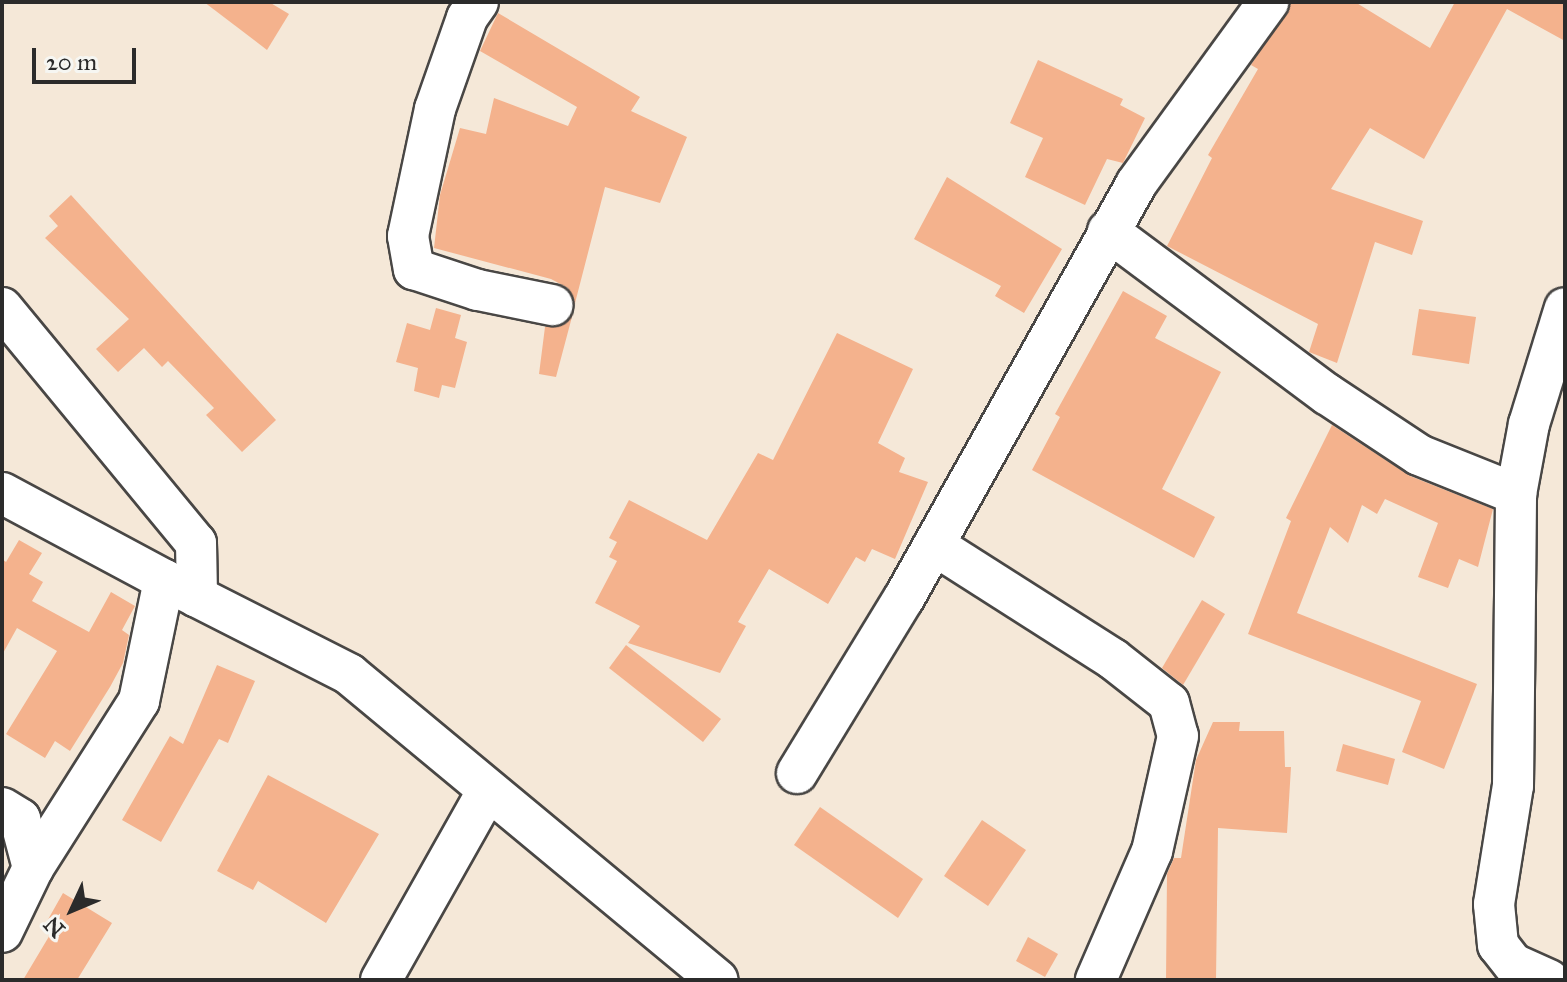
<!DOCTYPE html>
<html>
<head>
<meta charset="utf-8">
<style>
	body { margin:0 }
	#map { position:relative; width:1567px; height:982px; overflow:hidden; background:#f5e8d8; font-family:"IM FELL Great Primer",serif }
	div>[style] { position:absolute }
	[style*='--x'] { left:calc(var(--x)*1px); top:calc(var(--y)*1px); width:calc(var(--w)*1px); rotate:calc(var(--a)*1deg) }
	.building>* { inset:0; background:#f4b28d }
	.roads { filter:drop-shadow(2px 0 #494745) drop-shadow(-2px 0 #494745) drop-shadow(0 2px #494745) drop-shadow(0 -2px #494745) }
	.street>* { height:40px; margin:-20px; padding:0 20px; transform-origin:20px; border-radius:20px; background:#fff }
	span { translate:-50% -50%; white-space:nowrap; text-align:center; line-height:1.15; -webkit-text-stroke:8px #f6f6f2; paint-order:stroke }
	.frame { position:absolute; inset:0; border:4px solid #2b2b2b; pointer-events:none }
	.north { position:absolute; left:32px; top:870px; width:80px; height:80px; -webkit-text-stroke:6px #f6f6f2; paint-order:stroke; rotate:226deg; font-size:22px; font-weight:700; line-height:32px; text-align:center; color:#2b2b2b }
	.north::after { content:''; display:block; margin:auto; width:28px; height:36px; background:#2b2b2b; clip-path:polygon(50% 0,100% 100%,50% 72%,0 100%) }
	.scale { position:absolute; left:32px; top:48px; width:104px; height:36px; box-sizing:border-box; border:4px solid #2b2b2b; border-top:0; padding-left:10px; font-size:24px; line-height:28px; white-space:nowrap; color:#2b2b2b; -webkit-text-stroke:6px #f6f6f2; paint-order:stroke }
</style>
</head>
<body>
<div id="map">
	<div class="building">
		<i style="clip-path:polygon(204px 2px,269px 2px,289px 14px,267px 50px)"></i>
		<i style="clip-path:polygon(1291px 2px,1355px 2px,1430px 48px,1455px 2px,1565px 2px,1565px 41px,1507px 9px,1424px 159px,1370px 128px,1331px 189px,1423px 221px,1412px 255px,1375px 242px,1337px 363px,1309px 352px,1318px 324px,1167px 246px,1212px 158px,1208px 155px,1258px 69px,1251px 65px)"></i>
		<i style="clip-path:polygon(498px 13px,640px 97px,631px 111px,687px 137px,660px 203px,605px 187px,574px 307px,568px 288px,551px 279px,434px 248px,440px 195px,460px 128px,486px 134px,494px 98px,568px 126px,577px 107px,480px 51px)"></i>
		<i style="clip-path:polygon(1038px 60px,1123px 99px,1120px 105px,1145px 118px,1123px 163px,1107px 159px,1085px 205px,1025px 177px,1043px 138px,1010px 123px)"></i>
		<i style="clip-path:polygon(947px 177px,1062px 249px,1024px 313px,995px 296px,1001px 286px,914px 239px)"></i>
		<i style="clip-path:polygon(71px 195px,276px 420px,242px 452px,206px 415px,214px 408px,168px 361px,162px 367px,144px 348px,118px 372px,96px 349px,129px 319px,45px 238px,58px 226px,49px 216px)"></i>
		<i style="clip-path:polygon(1123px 291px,1167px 316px,1155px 338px,1221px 372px,1162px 489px,1215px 517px,1194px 558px,1032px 470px,1060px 417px,1055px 414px)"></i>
		<i style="clip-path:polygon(436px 308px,461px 315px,455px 338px,467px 342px,455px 388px,442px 385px,439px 398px,414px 391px,418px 368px,396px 362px,407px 323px,430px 330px)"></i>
		<i style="clip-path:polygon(1419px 309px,1476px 317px,1469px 364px,1412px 355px)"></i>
		<i style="clip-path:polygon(573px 313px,556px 377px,539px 374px,545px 327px,560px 326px)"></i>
		<i style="clip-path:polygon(837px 333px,913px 369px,878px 443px,905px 458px,899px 472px,928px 482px,895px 559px,872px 549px,865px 562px,856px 557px,828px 604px,769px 569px,738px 622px,746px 626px,720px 673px,628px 643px,640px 626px,595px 603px,617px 561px,609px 557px,617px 542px,609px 538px,629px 500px,707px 540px,758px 453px,773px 460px)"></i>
		<i style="clip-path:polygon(1332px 425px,1410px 476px,1493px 509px,1478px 567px,1459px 559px,1448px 588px,1418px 577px,1438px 523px,1385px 499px,1377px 514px,1362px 505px,1348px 543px,1330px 527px,1297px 613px,1477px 684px,1444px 769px,1402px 752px,1421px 701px,1248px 634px,1291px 521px,1286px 518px)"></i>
		<i style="clip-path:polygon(19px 540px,42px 553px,29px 574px,43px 582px,32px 601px,89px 632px,111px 592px,135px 606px,122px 630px,129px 635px,123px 663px,110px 687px,70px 751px,55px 741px,45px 758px,6px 734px,57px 651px,17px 628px,2px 655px,2px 559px,6px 562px)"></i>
		<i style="clip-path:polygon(1202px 600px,1225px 614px,1183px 685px,1162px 668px)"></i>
		<i style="clip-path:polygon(626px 645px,721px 719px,703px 742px,609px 668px)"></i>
		<i style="clip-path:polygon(217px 665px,255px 681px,228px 743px,219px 739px,161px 842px,122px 820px,170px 736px,183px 744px)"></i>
		<i style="clip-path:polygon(1213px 722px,1240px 722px,1239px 731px,1284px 731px,1285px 767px,1291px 767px,1287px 833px,1218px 828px,1216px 980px,1166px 980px,1167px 874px,1174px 858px,1181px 858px,1196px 760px)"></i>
		<i style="clip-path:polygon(1343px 744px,1395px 759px,1388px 785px,1336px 771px)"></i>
		<i style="clip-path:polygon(268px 775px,379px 834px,326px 923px,258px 881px,253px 890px,217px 871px)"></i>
		<i style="clip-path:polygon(820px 807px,923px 879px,898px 918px,794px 845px)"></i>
		<i style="clip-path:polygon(982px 820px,1026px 850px,988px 906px,944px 876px)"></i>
		<i style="clip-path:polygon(63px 893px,112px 923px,77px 980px,23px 980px,54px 928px,46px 923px)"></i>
		<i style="clip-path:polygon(1028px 937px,1058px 954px,1045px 977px,1016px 961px)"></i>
	</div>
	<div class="roads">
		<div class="street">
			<i style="--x:478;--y:2;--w:19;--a:125"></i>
			<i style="--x:467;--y:18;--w:96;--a:109.4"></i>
			<i style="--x:435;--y:109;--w:130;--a:102"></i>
			<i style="--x:408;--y:236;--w:34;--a:80"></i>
			<i style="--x:414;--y:269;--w:67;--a:18.2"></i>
			<i style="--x:478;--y:290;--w:76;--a:11.5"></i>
			<i style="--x:1108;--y:231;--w:273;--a:36.7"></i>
			<i style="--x:1327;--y:394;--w:110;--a:33.5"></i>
			<i style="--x:1419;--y:455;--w:105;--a:21.9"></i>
			<i style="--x:2;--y:308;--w:305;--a:50.5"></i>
			<i style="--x:196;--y:543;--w:54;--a:88.9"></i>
			<i style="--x:2;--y:493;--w:184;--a:28.2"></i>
			<i style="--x:934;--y:545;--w:212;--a:32.5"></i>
			<i style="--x:1113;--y:659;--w:71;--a:38.2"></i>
			<i style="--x:1169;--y:703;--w:34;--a:75"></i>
			<i style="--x:1178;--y:736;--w:118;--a:102.7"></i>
			<i style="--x:1152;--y:851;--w:141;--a:113.5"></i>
			<i style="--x:797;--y:773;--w:205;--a:-58.6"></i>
			<i style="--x:904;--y:598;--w:475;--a:-60.7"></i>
			<i style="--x:1136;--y:184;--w:225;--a:-54"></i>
			<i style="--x:2;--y:808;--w:21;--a:31"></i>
			<i style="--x:20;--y:819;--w:51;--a:75.1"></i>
			<i style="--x:33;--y:868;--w:71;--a:115.8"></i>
			<i style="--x:33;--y:868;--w:198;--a:-57.6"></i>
			<i style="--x:139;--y:701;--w:124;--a:-78.3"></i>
			<i style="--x:164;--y:580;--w:208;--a:26.9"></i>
			<i style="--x:349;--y:674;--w:479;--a:39.7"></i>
			<i style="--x:381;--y:980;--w:218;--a:-60.6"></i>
			<i style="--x:1549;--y:980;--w:39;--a:-156"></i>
			<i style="--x:1513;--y:964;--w:24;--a:-128"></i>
			<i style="--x:1498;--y:945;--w:41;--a:-95.6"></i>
			<i style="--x:1494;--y:904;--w:120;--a:-80.9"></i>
			<i style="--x:1513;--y:786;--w:292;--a:-89.4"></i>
			<i style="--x:1516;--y:494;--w:71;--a:-79.5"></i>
			<i style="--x:1529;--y:424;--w:121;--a:-72.8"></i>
		</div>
	</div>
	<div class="frame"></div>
	<div class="north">N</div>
	<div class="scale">20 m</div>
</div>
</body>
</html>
